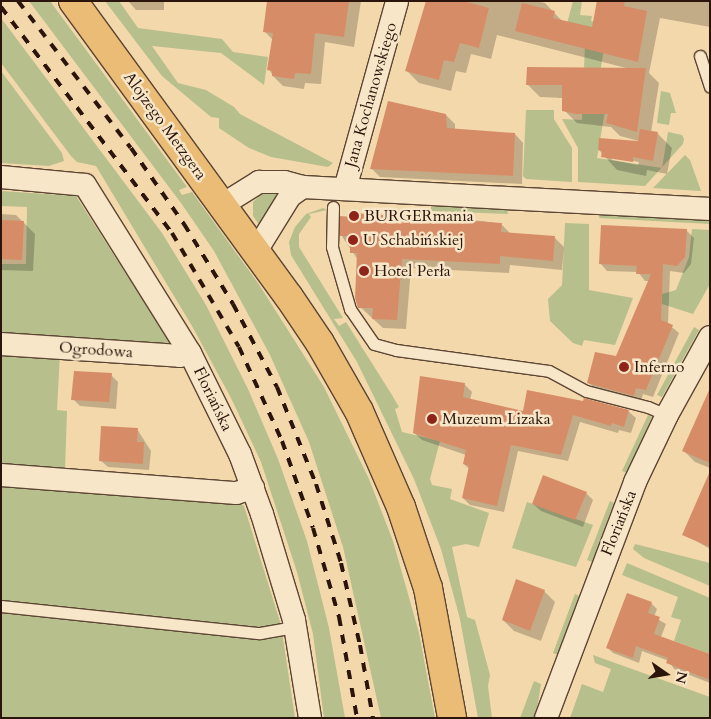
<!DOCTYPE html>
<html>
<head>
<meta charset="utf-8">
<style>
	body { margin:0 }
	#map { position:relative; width:711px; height:719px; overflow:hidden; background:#f3d8ab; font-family:Cardo,serif }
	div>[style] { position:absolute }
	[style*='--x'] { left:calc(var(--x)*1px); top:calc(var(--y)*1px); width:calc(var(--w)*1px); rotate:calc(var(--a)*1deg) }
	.green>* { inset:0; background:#b7bf8c }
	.shadow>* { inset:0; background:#0003 }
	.building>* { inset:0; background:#d68d67 }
	.roads { filter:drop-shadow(1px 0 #5c4533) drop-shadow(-1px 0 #5c4533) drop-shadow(0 1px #5c4533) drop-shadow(0 -1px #5c4533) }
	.service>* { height:11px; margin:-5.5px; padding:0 5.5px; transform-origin:5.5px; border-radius:5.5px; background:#f7e6c8 }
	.minor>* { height:22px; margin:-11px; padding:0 11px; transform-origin:11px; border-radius:11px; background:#f7e6c8 }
	.primary>* { height:28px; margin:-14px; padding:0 14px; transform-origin:14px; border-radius:14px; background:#eabc76 }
	.rail>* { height:4px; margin-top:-2px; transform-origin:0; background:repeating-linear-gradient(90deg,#2a140b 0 9px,transparent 0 18px) }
	.dots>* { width:14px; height:14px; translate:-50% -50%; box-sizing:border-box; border:2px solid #f7e6c8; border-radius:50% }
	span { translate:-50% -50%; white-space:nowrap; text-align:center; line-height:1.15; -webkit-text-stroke:5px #f7e6c8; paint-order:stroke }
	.street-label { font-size:16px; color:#2a140b }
	.poi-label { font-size:16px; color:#2a140b }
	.left { translate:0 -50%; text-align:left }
	.frame { position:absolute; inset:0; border:2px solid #2a140b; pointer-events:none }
	.north { position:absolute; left:641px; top:649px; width:50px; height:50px; -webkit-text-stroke:4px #f7e6c8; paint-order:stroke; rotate:103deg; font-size:14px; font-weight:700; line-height:20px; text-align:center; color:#2a140b }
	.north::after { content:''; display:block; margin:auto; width:18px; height:22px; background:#2a140b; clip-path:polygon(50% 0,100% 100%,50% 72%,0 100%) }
</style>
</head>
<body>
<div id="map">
	<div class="green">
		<i style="clip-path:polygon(29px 1px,50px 1px,187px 187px,179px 190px,182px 195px,192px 192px,258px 283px,324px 387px,369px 479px,393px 541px,419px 633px,435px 718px,381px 718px,343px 547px,309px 442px,270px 355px,214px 251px,181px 203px)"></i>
		<i style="clip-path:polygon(105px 1px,119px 1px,138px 28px,222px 39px,233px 52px,268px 57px,264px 85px,221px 53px,152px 46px,178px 83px,206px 90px,234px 107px,240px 114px,333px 163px,328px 167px,271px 157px,249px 148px,219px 128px,219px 118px,211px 117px,162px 76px)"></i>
		<i style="clip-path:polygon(573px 1px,582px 1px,580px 15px,592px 16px,591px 21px,608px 24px,598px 85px,609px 87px,597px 158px,662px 168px,668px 132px,682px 135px,684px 139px,683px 144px,645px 186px,578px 182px,578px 148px,562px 119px,582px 120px,585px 43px,563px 39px)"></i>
		<i style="clip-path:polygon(1px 18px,162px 233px,206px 305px,248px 389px,278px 459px,307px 541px,329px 628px,345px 718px,324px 718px,313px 634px,297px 572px,261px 462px,231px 398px,192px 326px,96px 166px,77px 162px,71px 156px,1px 63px)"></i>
		<i style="clip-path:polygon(1px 71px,62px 153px,64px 161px,49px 166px,1px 163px)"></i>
		<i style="clip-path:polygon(661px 91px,670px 93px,676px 113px,671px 113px,669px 125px,657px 123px)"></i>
		<i style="clip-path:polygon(526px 110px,554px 110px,554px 119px,572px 148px,572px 182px,526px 179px,523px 176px)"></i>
		<i style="clip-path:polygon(685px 155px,690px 160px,701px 191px,653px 188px)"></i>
		<i style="clip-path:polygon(286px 186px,260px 226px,253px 216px,253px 202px,264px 192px)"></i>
		<i style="clip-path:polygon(1px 191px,76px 196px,173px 347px,1px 338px,1px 264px,26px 264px,27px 207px,1px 206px)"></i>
		<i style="clip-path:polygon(431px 206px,507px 209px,508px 214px,431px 211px)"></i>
		<i style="clip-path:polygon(323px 208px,327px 210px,309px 214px,311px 217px,299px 234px,299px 247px,343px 318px,334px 319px,339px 326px,346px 322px,392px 395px,399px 407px,395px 409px,402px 432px,440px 441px,430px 479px,432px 485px,452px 489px,450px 499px,489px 513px,479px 547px,466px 544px,452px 547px,467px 617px,475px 620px,490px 675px,488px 686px,492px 718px,478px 718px,460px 619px,441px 549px,414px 479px,357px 362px,291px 255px,289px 242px,295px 227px,306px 214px)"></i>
		<i style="clip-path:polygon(600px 213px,710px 219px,710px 224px,599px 218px)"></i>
		<i style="clip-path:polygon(565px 223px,589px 224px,589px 290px,633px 298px,615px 345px,584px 340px,582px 346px,573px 343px,550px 321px,548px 299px,562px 285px)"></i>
		<i style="clip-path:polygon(692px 229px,710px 230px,710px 284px,693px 314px,662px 304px,662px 294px,676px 290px,689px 257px)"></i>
		<i style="clip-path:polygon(694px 327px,699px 330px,662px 397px,657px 395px)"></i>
		<i style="clip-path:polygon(1px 350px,60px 354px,57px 410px,67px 411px,65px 471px,1px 471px)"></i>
		<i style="clip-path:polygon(648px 415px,652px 417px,627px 473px,622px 471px)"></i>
		<i style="clip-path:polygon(1px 482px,236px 500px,244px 506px,281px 625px,295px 718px,1px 718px)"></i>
		<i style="clip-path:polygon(610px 501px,614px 503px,592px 562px,587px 560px)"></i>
		<i style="clip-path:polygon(527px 502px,593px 525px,576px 567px,512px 548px)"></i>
		<i style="clip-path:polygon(635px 544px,710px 563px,710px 586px,644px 558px,633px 549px)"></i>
		<i style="clip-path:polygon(627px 563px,710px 598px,710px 654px,674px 641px,681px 620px,671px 617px,678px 597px,622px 575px)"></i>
		<i style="clip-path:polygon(575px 594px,579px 596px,558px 655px,553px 653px)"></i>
		<i style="clip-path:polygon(593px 655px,710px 697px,710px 718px,570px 718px,582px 684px,603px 692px,611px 669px,595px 663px)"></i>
		<i style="clip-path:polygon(534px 681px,541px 684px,537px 709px,534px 718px,520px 718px)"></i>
	</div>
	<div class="shadow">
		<i style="clip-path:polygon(128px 1px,164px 1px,164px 10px,136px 10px)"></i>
		<i style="clip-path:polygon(269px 1px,361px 1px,354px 47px,325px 42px,321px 84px,305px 83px,304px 89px,283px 86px,273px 76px,269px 69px,273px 40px,264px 31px)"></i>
		<i style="clip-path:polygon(evenodd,470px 1px,536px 1px,545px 3px,563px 22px,593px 29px,597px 1px,710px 1px,710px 27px,660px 18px,649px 73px,659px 83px,651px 132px,658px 134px,672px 148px,667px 174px,647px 170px,646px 176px,617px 170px,599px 150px,639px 141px,620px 136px,611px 127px,577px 123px,564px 110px,564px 98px,540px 97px,527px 84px,630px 69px,497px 35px,491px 59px,471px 54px,466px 73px,456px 71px,451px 91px,419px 83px,407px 71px,470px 1px,612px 157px,639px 162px,638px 165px,612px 160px,612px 157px)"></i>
		<i style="clip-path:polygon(446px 115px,455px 124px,455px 130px,515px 134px,523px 143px,522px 184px,380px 177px,371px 168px)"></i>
		<i style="clip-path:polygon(1px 214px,16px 215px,35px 234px,33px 271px,1px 270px)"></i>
		<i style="clip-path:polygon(353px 214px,483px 221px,501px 224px,511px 234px,554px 237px,564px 247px,562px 270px,510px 265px,509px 273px,411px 268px,406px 329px,383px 328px,358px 305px,358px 260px,341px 235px)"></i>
		<i style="clip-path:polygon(686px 230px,694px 238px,691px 264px,684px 273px,670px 271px,668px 324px,679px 333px,653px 397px,643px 394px,641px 402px,596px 390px,589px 383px,617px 358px,650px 281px,645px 281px,638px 272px,607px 271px,600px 263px)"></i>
		<i style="clip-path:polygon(111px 375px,118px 382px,116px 409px,80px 406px,73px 399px)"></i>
		<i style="clip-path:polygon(464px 384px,472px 392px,470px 400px,524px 413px,628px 411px,636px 418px,631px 433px,619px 430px,618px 433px,580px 422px,568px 461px,518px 451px,504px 512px,470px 505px,463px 498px,469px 469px,464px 464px,466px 455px,422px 440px,414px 433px)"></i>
		<i style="clip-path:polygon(710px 399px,710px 468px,695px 462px,684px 451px)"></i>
		<i style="clip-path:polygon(137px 429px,151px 451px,149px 470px,108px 467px,100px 460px)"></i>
		<i style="clip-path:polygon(586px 493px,593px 500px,583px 527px,541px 511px,533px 504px)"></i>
		<i style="clip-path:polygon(710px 496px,710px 549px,684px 534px)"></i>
		<i style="clip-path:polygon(544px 591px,555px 602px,541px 641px,514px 631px,503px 620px)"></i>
		<i style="clip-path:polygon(651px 603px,657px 609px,654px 617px,666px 624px,661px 637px,710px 655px,710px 683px,674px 669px,669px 661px,642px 651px,639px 663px,613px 653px,607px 647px)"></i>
	</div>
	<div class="building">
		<i style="clip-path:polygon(267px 1px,349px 1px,344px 37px,315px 33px,311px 74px,295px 73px,294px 79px,272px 76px,272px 71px,267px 70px,273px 33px,263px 32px)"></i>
		<i style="clip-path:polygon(426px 1px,464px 1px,489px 8px,479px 48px,460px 43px,454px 62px,444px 60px,439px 80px,405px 71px)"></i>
		<i style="clip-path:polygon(597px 1px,625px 1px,624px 6px,647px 11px,638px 62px,515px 31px,522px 3px,555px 11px,553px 18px,592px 27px)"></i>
		<i style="clip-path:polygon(527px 67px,646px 68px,637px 132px,606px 123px,608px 114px,576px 114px,562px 111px,562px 85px,526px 85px)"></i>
		<i style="clip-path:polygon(388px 101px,446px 114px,447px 128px,515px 133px,513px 176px,370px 169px)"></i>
		<i style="clip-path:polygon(640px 129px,658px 132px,653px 161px,633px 157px,633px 162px,601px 157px,602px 151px,598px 150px,599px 138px,638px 141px)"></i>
		<i style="clip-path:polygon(352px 213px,502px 223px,501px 232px,555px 236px,553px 261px,500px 256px,500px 264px,402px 259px,397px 320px,372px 319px,373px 308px,358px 308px,355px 298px,357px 253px,350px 253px,350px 236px,340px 236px,340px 216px,352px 217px)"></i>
		<i style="clip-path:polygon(1px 220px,24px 221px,22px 260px,1px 259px)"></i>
		<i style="clip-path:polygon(601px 225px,687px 229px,685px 257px,677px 266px,663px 264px,661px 320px,673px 325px,646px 390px,636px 388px,634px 396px,587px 383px,595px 352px,616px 356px,651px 274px,636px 274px,637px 266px,599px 264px)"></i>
		<i style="clip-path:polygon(74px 371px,112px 373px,109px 402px,71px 400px)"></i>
		<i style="clip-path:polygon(420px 376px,465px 383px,463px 397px,523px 411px,527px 390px,583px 401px,584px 398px,629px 410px,624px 427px,612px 423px,611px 426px,573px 415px,561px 455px,511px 445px,497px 506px,462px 498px,469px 466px,463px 464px,466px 450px,413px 433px)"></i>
		<i style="clip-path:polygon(710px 388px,710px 463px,682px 451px)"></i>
		<i style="clip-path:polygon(101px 426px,138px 428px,137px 442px,144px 442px,143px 464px,99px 461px)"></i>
		<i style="clip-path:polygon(710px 471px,710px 547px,682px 535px)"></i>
		<i style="clip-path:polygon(543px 475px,587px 492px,575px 520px,532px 504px)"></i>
		<i style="clip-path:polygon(516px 579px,545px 590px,530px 631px,502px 620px)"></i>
		<i style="clip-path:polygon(627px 593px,652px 602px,648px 613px,660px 617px,654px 634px,710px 654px,710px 680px,666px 663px,668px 658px,636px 646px,633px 658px,606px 648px)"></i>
	</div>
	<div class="roads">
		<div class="service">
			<i style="--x:700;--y:56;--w:32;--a:72"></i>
			<i style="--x:333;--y:207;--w:40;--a:91.4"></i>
			<i style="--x:332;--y:247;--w:65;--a:73.8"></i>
			<i style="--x:350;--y:309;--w:42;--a:55.6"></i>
			<i style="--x:374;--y:344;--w:23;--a:15"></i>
			<i style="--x:396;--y:350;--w:154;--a:7.8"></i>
			<i style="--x:549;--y:371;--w:42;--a:28.4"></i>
			<i style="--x:586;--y:391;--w:64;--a:14.5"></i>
			<i style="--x:648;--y:407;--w:21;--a:23"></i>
			<i style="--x:1;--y:606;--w:260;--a:6"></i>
			<i style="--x:260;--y:633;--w:36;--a:-10"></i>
		</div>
		<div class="minor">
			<i style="--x:1;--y:177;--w:84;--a:5.4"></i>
			<i style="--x:85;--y:185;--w:198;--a:58"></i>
			<i style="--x:190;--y:353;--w:113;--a:63.7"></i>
			<i style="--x:240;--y:454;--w:64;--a:69.9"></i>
			<i style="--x:262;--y:514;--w:111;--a:73.2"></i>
			<i style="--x:294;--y:620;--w:99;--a:80.7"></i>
			<i style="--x:345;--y:189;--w:195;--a:-74.5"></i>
			<i style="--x:222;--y:205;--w:44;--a:-31.9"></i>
			<i style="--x:259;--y:182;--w:25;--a:0"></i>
			<i style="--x:284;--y:182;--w:20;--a:15"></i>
			<i style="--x:303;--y:187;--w:408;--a:3.1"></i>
			<i style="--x:256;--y:251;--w:65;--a:-58.3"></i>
			<i style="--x:290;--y:196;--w:16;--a:-35"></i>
			<i style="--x:1;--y:344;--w:179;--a:3.8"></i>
			<i style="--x:180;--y:356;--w:10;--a:-17"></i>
			<i style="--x:1;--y:475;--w:236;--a:4.4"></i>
			<i style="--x:236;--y:493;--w:18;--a:-16"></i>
			<i style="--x:546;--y:718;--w:252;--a:-69.3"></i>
			<i style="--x:635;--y:482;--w:74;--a:-64.5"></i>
			<i style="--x:667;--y:415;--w:89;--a:-61.1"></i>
		</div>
		<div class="primary">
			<i style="--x:73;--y:1;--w:366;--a:53.9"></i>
			<i style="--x:289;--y:297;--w:55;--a:56"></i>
			<i style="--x:320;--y:343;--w:78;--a:60.2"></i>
			<i style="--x:359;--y:411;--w:105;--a:66.4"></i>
			<i style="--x:401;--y:507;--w:85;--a:71.6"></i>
			<i style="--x:428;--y:588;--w:132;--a:79.5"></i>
		</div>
	</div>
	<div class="rail">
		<i style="--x:18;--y:1;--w:185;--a:52.5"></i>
		<i style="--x:131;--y:148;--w:93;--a:55.1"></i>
		<i style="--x:184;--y:224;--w:94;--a:58.5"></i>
		<i style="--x:233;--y:304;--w:94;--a:62.1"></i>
		<i style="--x:277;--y:387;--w:105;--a:68.1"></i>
		<i style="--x:316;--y:484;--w:83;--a:72.4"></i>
		<i style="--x:341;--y:563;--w:84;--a:77"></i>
		<i style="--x:360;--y:645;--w:74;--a:79.9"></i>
		<i style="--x:1;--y:7;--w:283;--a:52.9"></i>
		<i style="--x:172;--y:233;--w:132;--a:59.6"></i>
		<i style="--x:239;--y:347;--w:103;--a:65.4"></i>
		<i style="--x:282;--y:441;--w:92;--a:70.4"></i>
		<i style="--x:313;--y:528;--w:93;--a:73.7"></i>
		<i style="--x:339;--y:617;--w:103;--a:79.9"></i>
	</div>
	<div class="dots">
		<i style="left:354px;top:216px;background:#8f2418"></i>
		<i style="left:353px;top:240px;background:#8f2418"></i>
		<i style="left:364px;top:271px;background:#8f2418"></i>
		<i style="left:624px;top:367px;background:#8f2418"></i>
		<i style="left:432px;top:419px;background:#8f2418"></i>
	</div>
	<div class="street-label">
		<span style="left:371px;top:95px;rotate:-74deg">Jana Kochanowskiego</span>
		<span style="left:165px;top:126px;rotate:54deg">Alojzego Metzgera</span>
		<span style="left:96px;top:350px;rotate:4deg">Ogrodowa</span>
		<span style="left:213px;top:399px;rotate:64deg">Floriańska</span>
		<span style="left:619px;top:523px;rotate:-68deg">Floriańska</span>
	</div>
	<div class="poi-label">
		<span class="left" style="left:364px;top:216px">BURGERmania</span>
		<span class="left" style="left:363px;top:240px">U Schabińskiej</span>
		<span class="left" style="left:374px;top:271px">Hotel Perła</span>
		<span class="left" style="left:634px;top:367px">Inferno</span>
		<span class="left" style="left:442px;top:419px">Muzeum Lizaka</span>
	</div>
	<div class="frame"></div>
	<div class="north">N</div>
</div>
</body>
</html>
